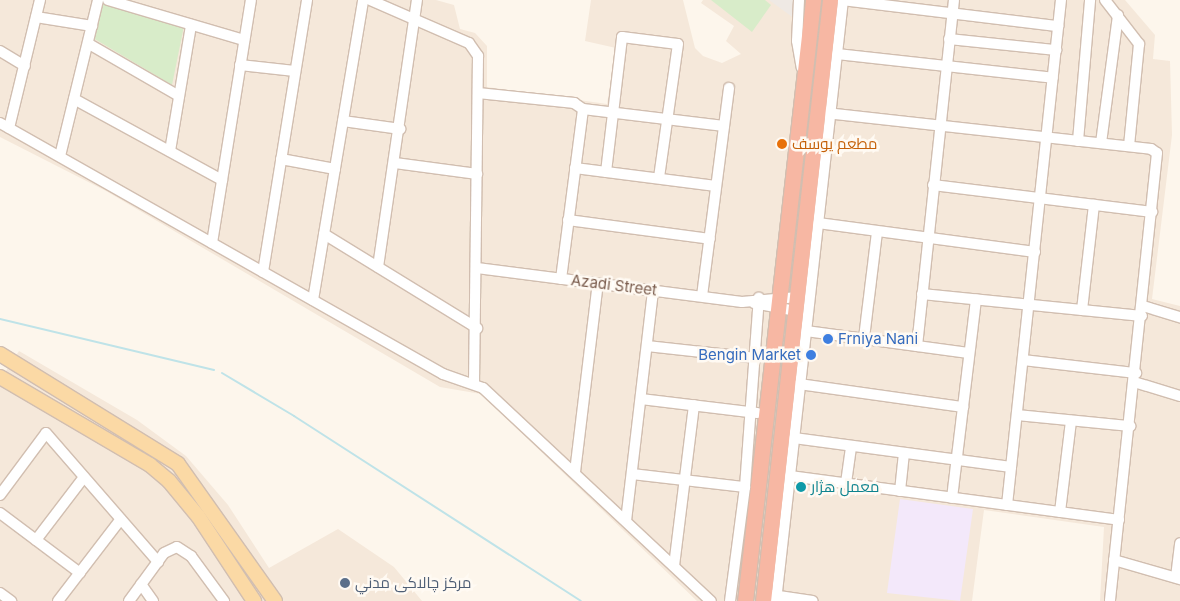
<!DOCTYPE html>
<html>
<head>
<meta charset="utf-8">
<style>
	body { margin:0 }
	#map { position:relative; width:1180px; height:601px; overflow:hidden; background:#fdf6ec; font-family:Inter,Cairo,sans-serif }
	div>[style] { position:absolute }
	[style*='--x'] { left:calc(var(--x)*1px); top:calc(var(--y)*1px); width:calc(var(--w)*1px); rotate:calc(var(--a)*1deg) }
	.residential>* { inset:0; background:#f5e8da }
	.industrial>* { inset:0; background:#efe9e4 }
	.education>* { inset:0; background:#f3e8fa }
	.green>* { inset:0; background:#d8ecc9 }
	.stream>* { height:2px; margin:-1px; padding:0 1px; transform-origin:1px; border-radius:1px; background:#bfe3e8 }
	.roads { filter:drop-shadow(1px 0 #d1beb0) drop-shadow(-1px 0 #d1beb0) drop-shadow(0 1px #d1beb0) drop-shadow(0 -1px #d1beb0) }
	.minor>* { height:10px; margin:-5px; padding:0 5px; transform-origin:5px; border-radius:5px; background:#fff }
	.major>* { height:14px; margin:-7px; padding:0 7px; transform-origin:7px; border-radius:7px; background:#fbd9a5 }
	.highway>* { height:15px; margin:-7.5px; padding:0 7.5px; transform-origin:7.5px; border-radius:7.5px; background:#f7b7a3 }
	.dots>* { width:14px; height:14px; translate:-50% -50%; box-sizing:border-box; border:2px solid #fffaf3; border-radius:50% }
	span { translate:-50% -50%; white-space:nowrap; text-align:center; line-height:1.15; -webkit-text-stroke:5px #fffaf3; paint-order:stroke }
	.food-label { font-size:15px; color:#c56008 }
	.left { translate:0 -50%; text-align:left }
	.street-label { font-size:15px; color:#7a5c4d }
	.shop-label { font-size:15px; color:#366cbe }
	.right { translate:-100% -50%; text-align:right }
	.culture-label { font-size:15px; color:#0d838f }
	.service-label { font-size:15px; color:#4e5e75 }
</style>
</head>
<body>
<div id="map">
	<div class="residential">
		<i style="clip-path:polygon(0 0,436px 0,454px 5px,460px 29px,475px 33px,487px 46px,487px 87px,607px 104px,616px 48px,585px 41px,591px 0,683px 0,695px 48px,703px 56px,722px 63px,741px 54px,726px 41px,734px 26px,701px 3px,703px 0,1125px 0,1155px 35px,1153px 59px,1170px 61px,1172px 135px,1152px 299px,1180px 306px,1180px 601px,1100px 601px,1104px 527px,984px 510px,972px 601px,697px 601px,481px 394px,440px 387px,106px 191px,0 137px)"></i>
		<i style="clip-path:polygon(19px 351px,137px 420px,186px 456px,228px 505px,269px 568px,338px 529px,394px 567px,422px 601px,0 601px,0 380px)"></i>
	</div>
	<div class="industrial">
		<i style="clip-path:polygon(769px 0,805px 0,802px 24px)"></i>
	</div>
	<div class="education">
		<i style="clip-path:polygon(900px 499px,973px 509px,960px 601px,887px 593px)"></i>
	</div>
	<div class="green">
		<i style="clip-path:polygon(711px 0,765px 0,771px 5px,752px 32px)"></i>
		<i style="clip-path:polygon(102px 2px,184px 26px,172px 85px,93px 38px)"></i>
	</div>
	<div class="stream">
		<i style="--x:0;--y:319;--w:220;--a:13.4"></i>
		<i style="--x:222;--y:373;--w:84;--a:30.8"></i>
		<i style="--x:294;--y:416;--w:341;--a:32.8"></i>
	</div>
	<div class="roads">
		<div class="minor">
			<i style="--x:108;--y:0;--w:142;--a:16.4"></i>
			<i style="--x:370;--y:0;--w:108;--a:23.5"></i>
			<i style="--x:469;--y:43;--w:16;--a:55"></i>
			<i style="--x:478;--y:56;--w:328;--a:90.7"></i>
			<i style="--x:799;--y:0;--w:41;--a:92.8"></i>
			<i style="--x:797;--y:41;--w:27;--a:80"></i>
			<i style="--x:842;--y:0;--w:218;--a:6.9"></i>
			<i style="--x:1105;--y:0;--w:56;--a:52.3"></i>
			<i style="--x:1139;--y:44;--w:102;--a:95.6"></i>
			<i style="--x:36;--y:17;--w:57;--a:9.1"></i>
			<i style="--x:949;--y:39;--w:108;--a:5.9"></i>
			<i style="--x:89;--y:44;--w:104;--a:30"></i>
			<i style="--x:0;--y:51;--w:29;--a:31"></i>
			<i style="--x:837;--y:54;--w:217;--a:6.3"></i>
			<i style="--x:240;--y:65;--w:55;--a:6.2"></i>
			<i style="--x:478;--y:93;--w:97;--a:5.9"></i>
			<i style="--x:574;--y:103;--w:11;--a:34"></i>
			<i style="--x:583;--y:109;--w:142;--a:6.9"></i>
			<i style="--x:74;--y:99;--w:169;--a:28.7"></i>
			<i style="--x:817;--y:112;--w:336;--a:6.3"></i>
			<i style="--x:1151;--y:149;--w:7;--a:34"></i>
			<i style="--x:1157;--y:153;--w:450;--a:96"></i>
			<i style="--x:343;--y:121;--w:58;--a:8"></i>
			<i style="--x:0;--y:123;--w:509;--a:29.54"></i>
			<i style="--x:443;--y:374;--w:42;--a:19.3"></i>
			<i style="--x:483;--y:388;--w:312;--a:43.1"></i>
			<i style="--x:9;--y:128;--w:132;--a:-76.4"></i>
			<i style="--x:1078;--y:141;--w:142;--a:-85.1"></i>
			<i style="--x:1101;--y:143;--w:129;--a:-82.4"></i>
			<i style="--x:170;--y:151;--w:128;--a:-80.5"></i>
			<i style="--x:60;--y:156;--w:161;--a:-76.3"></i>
			<i style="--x:281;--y:159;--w:55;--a:10.5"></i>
			<i style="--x:395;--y:163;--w:83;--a:7.6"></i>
			<i style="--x:575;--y:168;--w:142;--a:7.3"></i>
			<i style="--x:606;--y:172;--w:136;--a:-83.2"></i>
			<i style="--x:622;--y:37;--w:56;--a:7.1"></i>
			<i style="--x:678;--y:44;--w:135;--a:98.1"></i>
			<i style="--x:933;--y:185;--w:221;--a:7"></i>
			<i style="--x:568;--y:220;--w:143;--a:7.6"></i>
			<i style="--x:818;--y:223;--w:219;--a:7.6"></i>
			<i style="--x:324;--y:234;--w:180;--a:31.6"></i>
			<i style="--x:212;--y:243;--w:246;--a:-80.9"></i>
			<i style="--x:378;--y:267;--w:270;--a:-81.7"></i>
			<i style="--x:477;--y:268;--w:267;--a:7.3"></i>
			<i style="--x:742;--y:302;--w:56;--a:-5.1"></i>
			<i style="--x:263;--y:272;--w:276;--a:-80.8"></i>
			<i style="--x:561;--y:279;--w:171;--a:-82.6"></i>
			<i style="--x:922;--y:294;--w:221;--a:5.7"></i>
			<i style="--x:702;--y:296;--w:210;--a:-82.6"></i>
			<i style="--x:313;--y:300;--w:304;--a:-80.5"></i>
			<i style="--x:754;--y:303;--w:43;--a:10.8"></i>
			<i style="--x:1143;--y:306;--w:39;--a:17"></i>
			<i style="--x:1082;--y:310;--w:106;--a:-83.5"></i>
			<i style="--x:806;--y:331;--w:164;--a:7.7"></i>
			<i style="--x:864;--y:338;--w:107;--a:-83"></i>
			<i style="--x:647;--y:346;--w:110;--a:6.3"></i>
			<i style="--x:917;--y:346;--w:348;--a:-83.9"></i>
			<i style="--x:1023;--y:360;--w:114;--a:6.6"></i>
			<i style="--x:1134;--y:382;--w:48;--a:16.9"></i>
			<i style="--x:799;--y:384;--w:166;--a:8"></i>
			<i style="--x:641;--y:399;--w:117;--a:6.9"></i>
			<i style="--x:1017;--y:415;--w:114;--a:5.6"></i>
			<i style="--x:794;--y:438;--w:219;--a:7.6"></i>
			<i style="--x:575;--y:472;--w:190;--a:-83.1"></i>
			<i style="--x:632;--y:474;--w:114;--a:6.6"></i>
			<i style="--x:790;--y:476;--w:332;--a:7.6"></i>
			<i style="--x:846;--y:483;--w:37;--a:-82"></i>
			<i style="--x:900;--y:491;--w:38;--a:-84"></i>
			<i style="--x:0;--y:495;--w:77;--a:-53.4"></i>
			<i style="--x:46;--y:433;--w:171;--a:49"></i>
			<i style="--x:952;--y:498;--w:200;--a:-83.1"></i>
			<i style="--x:1007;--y:505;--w:508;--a:-83.9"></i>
			<i style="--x:1060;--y:512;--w:92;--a:-83.1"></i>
			<i style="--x:0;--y:513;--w:100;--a:36.9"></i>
			<i style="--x:626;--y:521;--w:233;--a:-83.3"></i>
			<i style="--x:36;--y:540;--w:79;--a:-52.7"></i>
			<i style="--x:1114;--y:560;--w:69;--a:16.1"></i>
			<i style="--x:674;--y:566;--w:162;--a:-82.9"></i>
			<i style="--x:1176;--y:577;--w:34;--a:-83"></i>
			<i style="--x:141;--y:584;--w:21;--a:55"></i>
			<i style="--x:0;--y:593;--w:14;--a:36"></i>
			<i style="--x:772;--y:595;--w:41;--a:8.3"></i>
			<i style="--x:58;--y:601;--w:103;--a:-52.5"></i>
			<i style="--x:129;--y:601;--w:59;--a:-53.9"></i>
			<i style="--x:164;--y:553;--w:14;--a:-25"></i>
			<i style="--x:177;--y:547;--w:17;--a:33"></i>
			<i style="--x:191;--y:556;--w:56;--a:53.7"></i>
			<i style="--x:730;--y:601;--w:115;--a:-82.5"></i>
			<i style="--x:745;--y:487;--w:190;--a:-85.8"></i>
			<i style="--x:776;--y:601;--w:605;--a:-83.64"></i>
		</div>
		<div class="major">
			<i style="--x:0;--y:354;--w:209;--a:31.7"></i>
			<i style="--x:178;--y:464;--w:168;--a:54.7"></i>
			<i style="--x:0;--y:377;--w:174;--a:30.4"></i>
			<i style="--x:150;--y:465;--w:25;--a:40"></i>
			<i style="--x:169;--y:481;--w:45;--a:50.4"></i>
			<i style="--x:198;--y:516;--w:102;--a:56.6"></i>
		</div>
		<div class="highway">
			<i style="--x:745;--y:601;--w:605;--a:-83.54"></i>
			<i style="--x:763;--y:601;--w:605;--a:-83.64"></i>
		</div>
	</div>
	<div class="dots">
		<i style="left:782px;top:144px;background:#e8710a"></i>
		<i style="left:828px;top:339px;background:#3f7fe0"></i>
		<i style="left:811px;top:355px;background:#3f7fe0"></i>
		<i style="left:801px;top:487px;background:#0f9aa8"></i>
		<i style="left:345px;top:583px;background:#5c6f8a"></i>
	</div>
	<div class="food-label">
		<span class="left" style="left:792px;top:144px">مطعم يوسف</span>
	</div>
	<div class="street-label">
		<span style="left:614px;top:285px;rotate:7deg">Azadi Street</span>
	</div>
	<div class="shop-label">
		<span class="left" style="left:838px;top:339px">Frniya Nani</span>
		<span class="right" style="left:801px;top:355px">Bengin Market</span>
	</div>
	<div class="culture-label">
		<span class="left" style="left:811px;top:487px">معمل هژار</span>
	</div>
	<div class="service-label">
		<span class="left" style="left:355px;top:583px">مركز چالاکى مدني</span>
	</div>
</div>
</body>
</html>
